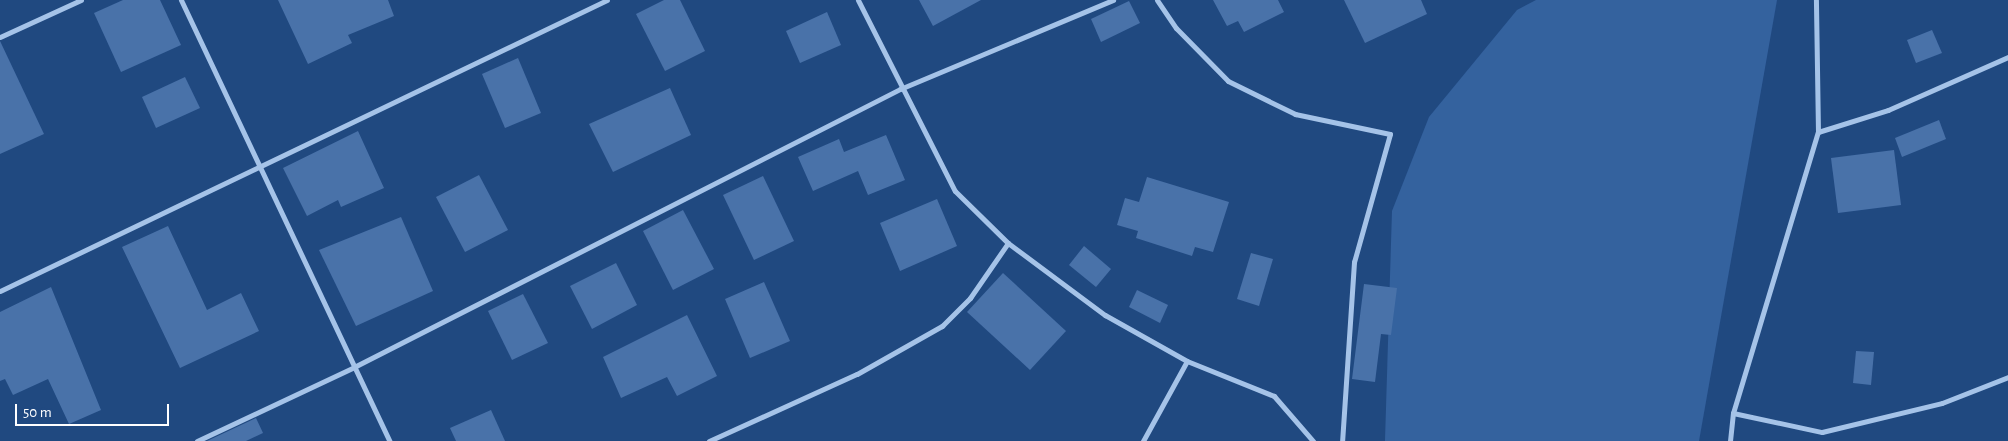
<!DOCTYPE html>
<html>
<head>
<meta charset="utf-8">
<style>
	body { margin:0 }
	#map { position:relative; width:2008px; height:441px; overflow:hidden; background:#204980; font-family:"Alegreya Sans",sans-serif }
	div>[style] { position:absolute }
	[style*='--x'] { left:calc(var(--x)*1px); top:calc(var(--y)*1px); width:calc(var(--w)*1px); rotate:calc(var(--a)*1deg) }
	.green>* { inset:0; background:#34629e }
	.building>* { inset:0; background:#4972a9 }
	.minor>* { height:5px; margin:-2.5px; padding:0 2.5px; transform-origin:2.5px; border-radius:2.5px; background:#a5c3e8 }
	span { translate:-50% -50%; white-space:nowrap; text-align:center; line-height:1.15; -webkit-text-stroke:5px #204980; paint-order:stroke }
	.scale { position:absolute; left:15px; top:404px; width:154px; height:22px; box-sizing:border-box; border:2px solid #fff; border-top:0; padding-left:6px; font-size:15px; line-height:18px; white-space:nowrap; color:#fff; -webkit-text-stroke:4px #204980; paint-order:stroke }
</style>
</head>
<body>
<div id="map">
	<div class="green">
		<i style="clip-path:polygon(1536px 0,1777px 0,1699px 441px,1385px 441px,1392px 211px,1429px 117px,1517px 10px)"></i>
	</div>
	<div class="building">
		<i style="clip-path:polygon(123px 0,160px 0,181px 45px,121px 72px,94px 13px)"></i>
		<i style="clip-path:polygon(278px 0,388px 0,394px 16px,348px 35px,352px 43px,308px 64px)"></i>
		<i style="clip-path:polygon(664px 0,680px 0,705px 51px,665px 71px,636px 14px)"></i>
		<i style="clip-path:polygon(919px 0,981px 0,933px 26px)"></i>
		<i style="clip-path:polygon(1213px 0,1278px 0,1284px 12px,1244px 32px,1238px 21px,1227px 26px)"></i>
		<i style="clip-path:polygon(1344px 0,1421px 0,1427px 14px,1365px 43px)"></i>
		<i style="clip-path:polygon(1129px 1px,1140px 23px,1101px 42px,1091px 19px)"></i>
		<i style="clip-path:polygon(827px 12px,841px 45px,800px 63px,786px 31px)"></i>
		<i style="clip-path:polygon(1932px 30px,1942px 53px,1916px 63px,1907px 40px)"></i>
		<i style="clip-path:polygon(0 41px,44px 134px,0 154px)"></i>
		<i style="clip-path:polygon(518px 58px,541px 113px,505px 128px,482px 74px)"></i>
		<i style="clip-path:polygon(185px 77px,200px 108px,156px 128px,142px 97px)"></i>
		<i style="clip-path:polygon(670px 88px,691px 135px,613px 172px,589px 124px)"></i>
		<i style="clip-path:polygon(1939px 120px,1946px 139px,1902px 157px,1895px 138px)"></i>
		<i style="clip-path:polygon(358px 131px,384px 188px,341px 207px,338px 200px,307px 216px,283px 168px)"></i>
		<i style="clip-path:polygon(886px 135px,905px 180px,868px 195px,858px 171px,813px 191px,798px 157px,839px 139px,844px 152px)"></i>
		<i style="clip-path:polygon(1894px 150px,1901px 205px,1838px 213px,1831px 158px)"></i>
		<i style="clip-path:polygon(479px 175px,508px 230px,465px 252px,436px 197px)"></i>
		<i style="clip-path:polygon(763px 176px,794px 241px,754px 260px,723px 195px)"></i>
		<i style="clip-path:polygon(1147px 177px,1229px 202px,1213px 252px,1195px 247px,1192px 256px,1136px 238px,1138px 231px,1117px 225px,1125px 198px,1139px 202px)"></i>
		<i style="clip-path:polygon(937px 199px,957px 246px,900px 271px,880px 223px)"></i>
		<i style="clip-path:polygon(683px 210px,714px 269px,673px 290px,643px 231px)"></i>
		<i style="clip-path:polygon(401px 217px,433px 291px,356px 326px,319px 250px)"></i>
		<i style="clip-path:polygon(168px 226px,207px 310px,241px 293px,259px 331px,180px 368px,122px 247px)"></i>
		<i style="clip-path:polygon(1084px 246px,1111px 269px,1096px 287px,1069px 265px)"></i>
		<i style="clip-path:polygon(1251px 253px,1273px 259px,1259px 306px,1237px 299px)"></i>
		<i style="clip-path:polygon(616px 263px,637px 305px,592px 329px,570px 286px)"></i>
		<i style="clip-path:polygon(1003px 273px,1066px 331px,1030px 370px,967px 312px)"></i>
		<i style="clip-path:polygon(764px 282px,790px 341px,750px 358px,725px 299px)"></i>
		<i style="clip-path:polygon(1364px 284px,1397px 288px,1391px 335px,1381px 334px,1375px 382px,1352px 379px)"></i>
		<i style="clip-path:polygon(51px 287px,101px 410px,69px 424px,48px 379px,13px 395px,5px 379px,0 381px,0 312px)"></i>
		<i style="clip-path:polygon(1137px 290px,1168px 305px,1160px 323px,1129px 307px)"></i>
		<i style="clip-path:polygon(523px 294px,548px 343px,512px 360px,488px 311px)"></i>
		<i style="clip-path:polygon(687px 315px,717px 376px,677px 396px,667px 377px,621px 398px,603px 357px)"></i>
		<i style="clip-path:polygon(1856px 351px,1874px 352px,1871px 385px,1853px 383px)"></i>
		<i style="clip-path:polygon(491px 410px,505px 441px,456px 441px,450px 428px)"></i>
		<i style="clip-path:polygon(256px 418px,263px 433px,246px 441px,207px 441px)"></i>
	</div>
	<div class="minor">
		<i style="--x:181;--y:0;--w:488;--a:64.7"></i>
		<i style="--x:858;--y:0;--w:214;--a:63.1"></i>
		<i style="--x:955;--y:191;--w:74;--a:44.5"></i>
		<i style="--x:1008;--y:243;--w:121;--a:36.6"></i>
		<i style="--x:1105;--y:315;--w:94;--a:29.3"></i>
		<i style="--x:1187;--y:361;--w:94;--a:21.9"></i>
		<i style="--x:1274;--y:396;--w:60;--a:49.1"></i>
		<i style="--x:1157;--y:0;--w:34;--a:56"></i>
		<i style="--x:1176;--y:28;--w:74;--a:45.5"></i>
		<i style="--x:1228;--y:81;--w:75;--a:26.2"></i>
		<i style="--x:1295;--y:114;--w:97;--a:11.9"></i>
		<i style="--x:1390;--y:134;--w:133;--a:105.7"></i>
		<i style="--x:1354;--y:262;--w:179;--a:93.8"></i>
		<i style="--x:0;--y:37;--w:89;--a:-24.6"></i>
		<i style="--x:1818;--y:132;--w:73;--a:-17.4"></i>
		<i style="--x:1888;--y:110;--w:131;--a:-23.8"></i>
		<i style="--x:0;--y:291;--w:673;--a:-25.61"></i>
		<i style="--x:1733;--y:413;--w:91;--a:12.1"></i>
		<i style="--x:1822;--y:432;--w:123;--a:-13.6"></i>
		<i style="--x:1942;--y:403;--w:71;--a:-21.5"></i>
		<i style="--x:197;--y:441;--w:174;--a:-25.2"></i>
		<i style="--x:354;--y:367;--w:613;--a:-26.98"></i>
		<i style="--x:900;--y:89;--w:231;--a:-22.7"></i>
		<i style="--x:709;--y:441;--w:162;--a:-24.4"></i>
		<i style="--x:857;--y:374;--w:98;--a:-29.5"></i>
		<i style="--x:942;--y:326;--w:40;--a:-45"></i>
		<i style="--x:970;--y:298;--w:67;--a:-55.4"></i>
		<i style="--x:1143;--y:441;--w:91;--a:-61.2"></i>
		<i style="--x:1730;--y:441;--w:28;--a:-84"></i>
		<i style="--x:1733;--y:413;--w:294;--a:-73.2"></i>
		<i style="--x:1818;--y:132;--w:132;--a:-90.9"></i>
	</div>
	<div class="scale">50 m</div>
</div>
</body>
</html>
